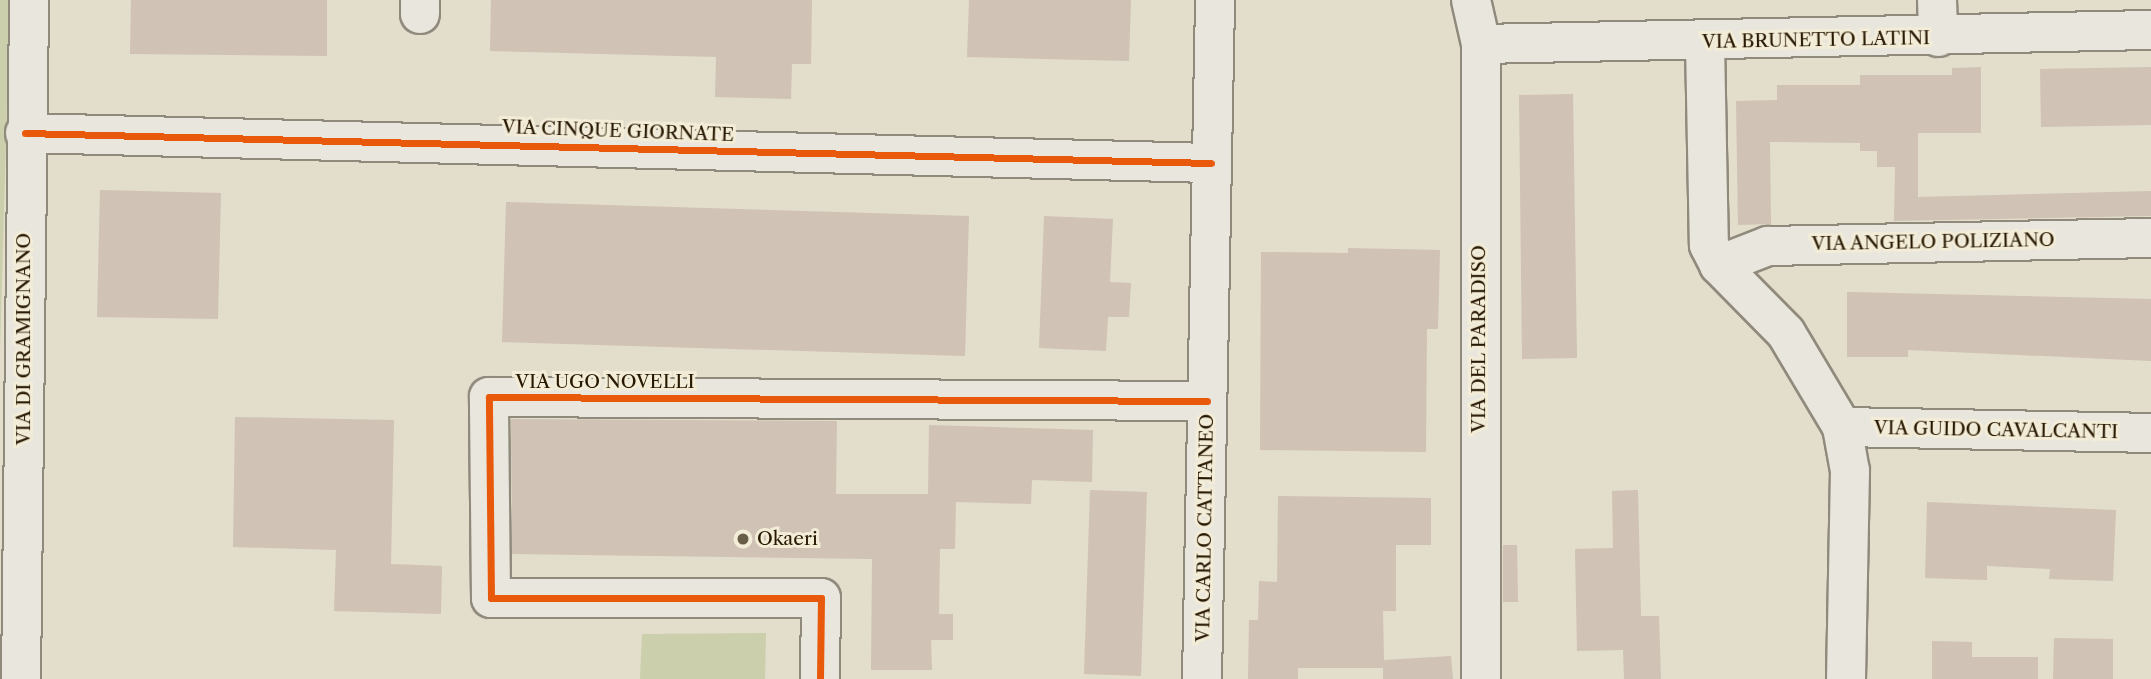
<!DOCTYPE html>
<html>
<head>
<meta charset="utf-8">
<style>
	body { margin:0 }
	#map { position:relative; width:2151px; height:679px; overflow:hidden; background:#e3ddcb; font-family:"Libre Caslon Text",serif }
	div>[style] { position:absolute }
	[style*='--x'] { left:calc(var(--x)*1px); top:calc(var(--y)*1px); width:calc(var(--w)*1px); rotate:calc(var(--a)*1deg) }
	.green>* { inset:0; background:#cbcfac }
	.building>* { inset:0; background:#d0c2b4 }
	.roads { filter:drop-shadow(2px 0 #908a7d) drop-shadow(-2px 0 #908a7d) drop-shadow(0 2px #908a7d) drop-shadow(0 -2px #908a7d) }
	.minor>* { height:38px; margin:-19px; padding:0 19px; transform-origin:19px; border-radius:19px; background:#e9e6dd }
	.cycleway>* { height:7px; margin:-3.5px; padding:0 3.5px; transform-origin:3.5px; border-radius:3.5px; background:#e8590c }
	.dots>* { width:19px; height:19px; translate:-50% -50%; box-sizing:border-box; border:4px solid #f3ecd7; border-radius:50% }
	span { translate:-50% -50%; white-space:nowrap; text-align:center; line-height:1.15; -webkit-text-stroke:6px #f3ecd7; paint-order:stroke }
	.street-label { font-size:19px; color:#271802 }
	.poi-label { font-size:19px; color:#271802 }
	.left { translate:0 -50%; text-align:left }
</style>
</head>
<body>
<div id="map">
	<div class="green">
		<i style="clip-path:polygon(0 0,10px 0,0 352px)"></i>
		<i style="clip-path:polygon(766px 633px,765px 679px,640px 679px,642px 634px)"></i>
	</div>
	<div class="building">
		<i style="clip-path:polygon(131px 0,327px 0,327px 56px,130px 54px)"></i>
		<i style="clip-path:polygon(491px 0,812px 0,811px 64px,792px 64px,791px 99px,715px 97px,716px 57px,490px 51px)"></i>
		<i style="clip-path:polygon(969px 0,1131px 0,1129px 61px,967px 57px)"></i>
		<i style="clip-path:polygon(1981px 67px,1981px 133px,1918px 133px,1918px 197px,2151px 191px,2151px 216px,1894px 221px,1895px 167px,1877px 167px,1877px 151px,1860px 151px,1860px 143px,1770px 142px,1771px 224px,1738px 225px,1736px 101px,1777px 100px,1777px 85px,1860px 85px,1860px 75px,1952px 75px,1952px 68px)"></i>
		<i style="clip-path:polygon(2151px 67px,2151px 125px,2041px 127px,2040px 69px)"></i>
		<i style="clip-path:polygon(1573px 94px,1577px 358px,1522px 359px,1519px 95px)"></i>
		<i style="clip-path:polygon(100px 190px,221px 193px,218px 319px,97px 317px)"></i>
		<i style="clip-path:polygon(506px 202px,969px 216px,965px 356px,502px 342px)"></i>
		<i style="clip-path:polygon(1044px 216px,1113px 219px,1110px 282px,1131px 283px,1129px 317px,1108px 317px,1106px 351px,1039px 348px)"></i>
		<i style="clip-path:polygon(1348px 248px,1440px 250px,1438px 329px,1427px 329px,1426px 452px,1260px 450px,1261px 252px,1348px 253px)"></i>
		<i style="clip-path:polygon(1847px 292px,2151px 299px,2151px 361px,1908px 350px,1908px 357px,1847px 357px)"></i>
		<i style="clip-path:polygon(235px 417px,394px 420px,391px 564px,442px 566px,441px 614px,334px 611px,336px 550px,233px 547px)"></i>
		<i style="clip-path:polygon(511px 419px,837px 421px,836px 494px,928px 494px,929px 425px,1093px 430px,1092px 482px,1032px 480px,1031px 504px,956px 502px,955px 549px,940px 549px,939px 614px,953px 614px,953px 640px,931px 640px,932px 670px,871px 670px,872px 559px,512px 554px)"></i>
		<i style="clip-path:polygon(1090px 490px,1147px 492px,1141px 676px,1084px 674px)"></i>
		<i style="clip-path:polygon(1638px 490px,1641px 616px,1659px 616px,1661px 679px,1624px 679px,1623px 650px,1577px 651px,1575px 549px,1613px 548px,1612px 491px)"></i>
		<i style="clip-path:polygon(1278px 496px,1431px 498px,1431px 545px,1396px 545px,1396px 611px,1383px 611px,1384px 660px,1451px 656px,1453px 679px,1383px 679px,1383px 668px,1298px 668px,1298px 679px,1248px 679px,1249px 620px,1258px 620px,1259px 581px,1277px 582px)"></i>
		<i style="clip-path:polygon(1927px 502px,2116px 510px,2113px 581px,2049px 579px,2050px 569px,1987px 566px,1987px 580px,1925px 578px)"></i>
		<i style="clip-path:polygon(1503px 545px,1517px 545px,1518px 602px,1503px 602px)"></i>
		<i style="clip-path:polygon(2054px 638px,2113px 639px,2113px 679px,2053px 679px)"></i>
		<i style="clip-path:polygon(1932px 641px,1972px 642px,1972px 657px,2038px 657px,2038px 679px,1932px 679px)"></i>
	</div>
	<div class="roads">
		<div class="minor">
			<i style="--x:1471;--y:0;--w:45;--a:77.2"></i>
			<i style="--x:1481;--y:44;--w:635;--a:90"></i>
			<i style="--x:1937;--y:0;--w:37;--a:88"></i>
			<i style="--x:420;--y:14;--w:14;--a:-90"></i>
			<i style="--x:1705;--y:43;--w:202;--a:88.9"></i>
			<i style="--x:1709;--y:245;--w:22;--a:63"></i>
			<i style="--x:1719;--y:265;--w:95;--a:45.4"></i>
			<i style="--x:1786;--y:333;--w:109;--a:59.2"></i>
			<i style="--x:1842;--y:427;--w:45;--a:79.7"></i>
			<i style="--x:1850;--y:471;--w:208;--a:91.1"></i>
			<i style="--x:1481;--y:44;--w:670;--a:-1.2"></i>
			<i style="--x:25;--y:133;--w:1186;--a:1.45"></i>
			<i style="--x:1719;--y:265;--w:53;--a:-21.2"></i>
			<i style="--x:1768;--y:246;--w:383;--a:-1.2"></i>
			<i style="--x:1842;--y:427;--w:309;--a:1.1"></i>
			<i style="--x:21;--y:679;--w:679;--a:-89.32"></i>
			<i style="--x:820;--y:679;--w:81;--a:-89.3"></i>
			<i style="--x:821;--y:598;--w:330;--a:180"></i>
			<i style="--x:491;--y:598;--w:201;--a:-90.6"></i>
			<i style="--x:489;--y:397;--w:718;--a:0.32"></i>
			<i style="--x:1202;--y:679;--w:679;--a:-88.9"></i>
		</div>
	</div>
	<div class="cycleway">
		<i style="--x:25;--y:133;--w:1186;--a:1.45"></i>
		<i style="--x:820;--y:679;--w:81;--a:-89.3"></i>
		<i style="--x:821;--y:598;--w:330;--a:180"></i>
		<i style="--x:491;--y:598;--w:201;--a:-90.6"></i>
		<i style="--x:489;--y:397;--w:718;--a:0.32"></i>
	</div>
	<div class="dots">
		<i style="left:743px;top:539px;background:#695d48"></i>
	</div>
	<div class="street-label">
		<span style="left:1816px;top:40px;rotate:-1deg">VIA BRUNETTO LATINI</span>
		<span style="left:618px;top:131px;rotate:2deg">VIA CINQUE GIORNATE</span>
		<span style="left:1933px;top:242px;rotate:-1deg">VIA ANGELO POLIZIANO</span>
		<span style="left:24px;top:339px;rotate:-90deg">VIA DI GRAMIGNANO</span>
		<span style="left:1479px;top:339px;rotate:-90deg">VIA DEL PARADISO</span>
		<span style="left:605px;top:382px">VIA UGO NOVELLI</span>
		<span style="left:1996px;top:430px;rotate:1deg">VIA GUIDO CAVALCANTI</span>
		<span style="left:1205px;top:528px;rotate:-89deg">VIA CARLO CATTANEO</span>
	</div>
	<div class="poi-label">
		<span class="left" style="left:757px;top:539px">Okaeri</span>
	</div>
</div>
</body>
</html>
